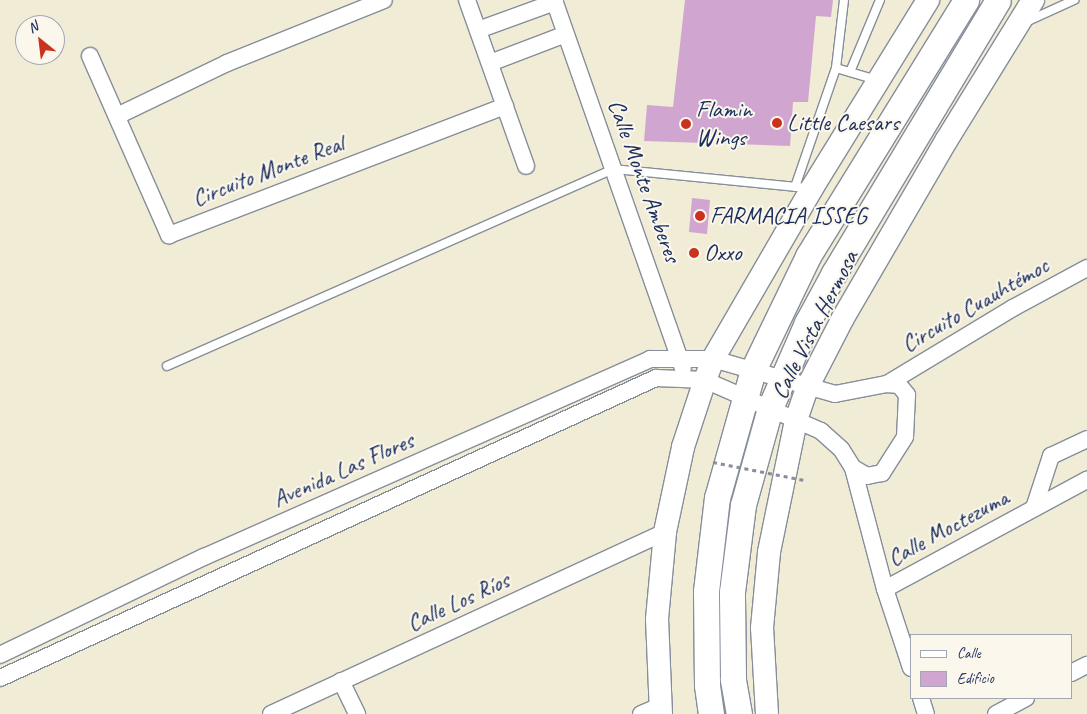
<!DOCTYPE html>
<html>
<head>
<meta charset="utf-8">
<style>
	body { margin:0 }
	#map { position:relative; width:1087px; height:714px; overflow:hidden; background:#f1ecd5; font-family:Caveat,sans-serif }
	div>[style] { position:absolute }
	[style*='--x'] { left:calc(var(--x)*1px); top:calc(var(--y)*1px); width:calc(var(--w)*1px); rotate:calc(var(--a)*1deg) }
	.building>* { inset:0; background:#d0a5d0 }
	.roads { filter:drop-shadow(1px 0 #868e9a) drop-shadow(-1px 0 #868e9a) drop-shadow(0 1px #868e9a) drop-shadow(0 -1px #868e9a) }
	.lane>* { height:8px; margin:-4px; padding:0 4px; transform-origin:4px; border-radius:4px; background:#fff }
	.street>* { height:16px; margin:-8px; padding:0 8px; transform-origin:8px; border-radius:8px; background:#fff }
	.secondary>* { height:22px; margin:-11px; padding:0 11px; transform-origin:11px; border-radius:11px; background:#fff }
	.primary>* { height:25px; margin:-12.5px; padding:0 12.5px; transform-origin:12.5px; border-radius:12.5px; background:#fff }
	.path-bridge>* { height:3px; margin-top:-1.5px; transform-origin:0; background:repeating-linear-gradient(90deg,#868e9a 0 4px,transparent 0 8px) }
	.dots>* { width:14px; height:14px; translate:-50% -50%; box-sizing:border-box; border:2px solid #fbf7ec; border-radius:50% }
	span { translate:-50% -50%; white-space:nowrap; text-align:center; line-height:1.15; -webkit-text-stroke:4px #fbf7ec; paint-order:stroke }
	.poi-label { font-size:24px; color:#1b2f5e }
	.left { translate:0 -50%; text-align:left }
	.street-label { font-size:24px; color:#1b2f5e }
	.legend { position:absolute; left:910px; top:634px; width:162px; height:65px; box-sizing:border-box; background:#fbf7ec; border:1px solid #a1a7b3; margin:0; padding:6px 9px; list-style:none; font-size:15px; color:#1b2f5e }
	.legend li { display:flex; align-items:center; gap:10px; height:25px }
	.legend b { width:25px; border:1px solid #a1a7b3 }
	.north { position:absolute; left:15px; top:15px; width:50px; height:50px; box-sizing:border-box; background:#fbf7ec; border:1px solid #a1a7b3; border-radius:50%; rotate:331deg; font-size:14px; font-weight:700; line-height:20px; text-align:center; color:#1b2f5e }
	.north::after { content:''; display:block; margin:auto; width:18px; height:22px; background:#c8321e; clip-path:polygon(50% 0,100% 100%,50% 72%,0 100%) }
</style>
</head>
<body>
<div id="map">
	<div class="building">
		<i style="clip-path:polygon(685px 0,833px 0,831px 17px,816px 16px,808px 102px,793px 102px,790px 146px,644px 141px,647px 105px,673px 107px)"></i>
		<i style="clip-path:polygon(692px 198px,710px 200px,707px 234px,689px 232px)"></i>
	</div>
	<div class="roads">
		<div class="lane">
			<i style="--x:1028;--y:21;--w:51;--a:-24.5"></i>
			<i style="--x:836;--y:68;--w:43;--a:16.3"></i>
			<i style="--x:850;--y:72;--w:78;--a:-67.4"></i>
			<i style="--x:795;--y:187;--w:126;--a:-71"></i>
			<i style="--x:836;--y:68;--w:68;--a:-83.3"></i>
			<i style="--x:167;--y:366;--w:488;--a:-23.8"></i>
			<i style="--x:614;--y:169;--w:195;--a:5.6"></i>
		</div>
		<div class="street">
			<i style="--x:467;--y:0;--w:176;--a:70.4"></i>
			<i style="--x:554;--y:0;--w:390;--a:70.7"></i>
			<i style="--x:478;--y:30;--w:82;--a:-20"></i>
			<i style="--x:90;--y:56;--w:196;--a:66.2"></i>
			<i style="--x:169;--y:235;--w:360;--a:-21"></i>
			<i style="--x:490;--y:63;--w:81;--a:-20.9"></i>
			<i style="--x:117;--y:116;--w:122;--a:-25.7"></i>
			<i style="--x:227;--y:63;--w:169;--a:-21.9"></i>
			<i style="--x:887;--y:384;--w:147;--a:-31.1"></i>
			<i style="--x:1013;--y:308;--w:84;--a:-28.4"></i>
			<i style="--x:853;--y:468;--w:125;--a:75.2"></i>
			<i style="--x:885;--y:589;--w:83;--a:71.8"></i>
			<i style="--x:1034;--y:508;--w:55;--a:-71.9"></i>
			<i style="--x:1051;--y:456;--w:40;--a:-25"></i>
			<i style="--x:885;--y:589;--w:230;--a:-28.4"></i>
			<i style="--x:0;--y:655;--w:226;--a:-25.7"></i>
			<i style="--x:204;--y:557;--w:488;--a:-23.9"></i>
			<i style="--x:650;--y:359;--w:63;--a:0"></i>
			<i style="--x:713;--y:359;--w:127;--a:16"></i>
			<i style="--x:835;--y:394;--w:53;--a:-10.9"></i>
			<i style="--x:887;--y:384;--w:12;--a:5"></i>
			<i style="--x:899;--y:385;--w:13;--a:51"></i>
			<i style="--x:907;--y:395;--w:42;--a:92.7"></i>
			<i style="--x:905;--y:437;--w:43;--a:122.6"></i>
			<i style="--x:882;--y:473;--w:15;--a:169"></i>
			<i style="--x:867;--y:476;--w:16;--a:-150"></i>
			<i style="--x:853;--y:468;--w:22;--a:-122"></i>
			<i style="--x:841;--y:449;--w:27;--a:-138"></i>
			<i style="--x:821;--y:431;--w:127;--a:-156.3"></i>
			<i style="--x:705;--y:380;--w:49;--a:-177.7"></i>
			<i style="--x:656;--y:378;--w:721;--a:155.42"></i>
			<i style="--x:1071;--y:673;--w:18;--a:-27"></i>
			<i style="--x:341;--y:681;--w:37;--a:64"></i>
			<i style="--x:921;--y:698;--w:17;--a:73"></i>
			<i style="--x:271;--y:714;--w:434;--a:-24.8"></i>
			<i style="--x:641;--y:714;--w:21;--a:-23"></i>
			<i style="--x:996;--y:714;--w:34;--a:-28"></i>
		</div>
		<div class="secondary">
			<i style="--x:661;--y:714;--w:95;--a:-92.4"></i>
			<i style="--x:657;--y:619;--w:87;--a:-84.7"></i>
			<i style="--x:665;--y:532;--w:87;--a:-78"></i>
			<i style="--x:683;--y:447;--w:71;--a:-71.8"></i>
			<i style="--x:705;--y:380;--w:22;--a:-69"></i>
			<i style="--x:713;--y:359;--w:198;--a:-59.9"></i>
			<i style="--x:812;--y:188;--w:221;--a:-58.3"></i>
			<i style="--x:767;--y:714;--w:86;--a:-93.3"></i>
			<i style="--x:762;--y:628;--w:76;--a:-84.7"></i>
			<i style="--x:769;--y:552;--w:135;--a:-78.4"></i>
			<i style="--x:796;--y:420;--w:36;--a:-71"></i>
			<i style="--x:808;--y:386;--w:76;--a:-62.8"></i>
			<i style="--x:843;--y:318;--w:205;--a:-59.8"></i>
			<i style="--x:946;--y:141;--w:166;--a:-58.3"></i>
		</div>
		<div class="primary">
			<i style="--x:711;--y:714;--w:29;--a:-98"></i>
			<i style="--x:707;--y:685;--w:94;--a:-90.6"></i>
			<i style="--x:706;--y:591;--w:94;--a:-83.3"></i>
			<i style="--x:717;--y:498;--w:133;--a:-74.3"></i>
			<i style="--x:753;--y:370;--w:127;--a:-64.2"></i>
			<i style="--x:808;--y:256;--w:301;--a:-58.3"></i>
			<i style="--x:739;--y:714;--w:36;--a:-100"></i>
			<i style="--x:733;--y:679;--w:87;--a:-90.7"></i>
			<i style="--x:732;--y:592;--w:88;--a:-82.8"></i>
			<i style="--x:743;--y:505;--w:101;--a:-74.4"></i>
			<i style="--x:770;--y:408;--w:93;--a:-66.5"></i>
			<i style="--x:807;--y:323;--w:57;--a:-61.6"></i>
			<i style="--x:834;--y:273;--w:318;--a:-59"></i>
		</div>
	</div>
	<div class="path-bridge">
		<i style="--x:713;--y:462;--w:93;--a:11.2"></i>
	</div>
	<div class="dots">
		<i style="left:777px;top:123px;background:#c8321e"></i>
		<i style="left:686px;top:124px;background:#c8321e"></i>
		<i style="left:700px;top:216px;background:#c8321e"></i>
		<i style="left:694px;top:253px;background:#c8321e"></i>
	</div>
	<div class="poi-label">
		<span class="left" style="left:696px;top:124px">Flamin<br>Wings</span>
		<span class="left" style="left:787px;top:123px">Little Caesars</span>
		<span class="left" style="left:710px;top:216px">FARMACIA ISSEG</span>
		<span class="left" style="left:704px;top:253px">Oxxo</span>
	</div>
	<div class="street-label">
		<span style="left:268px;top:171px;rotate:-21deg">Circuito Monte Real</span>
		<span style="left:644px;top:181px;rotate:70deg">Calle Monte Amberes</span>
		<span style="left:975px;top:305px;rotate:-30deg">Circuito Cuauhtémoc</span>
		<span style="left:815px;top:325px;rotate:-63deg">Calle Vista Hermosa</span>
		<span style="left:343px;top:470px;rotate:-24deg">Avenida Las Flores</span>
		<span style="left:948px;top:528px;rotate:-29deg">Calle Moctezuma</span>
		<span style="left:458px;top:602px;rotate:-25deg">Calle Los Ríos</span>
	</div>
	<ul class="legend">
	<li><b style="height:6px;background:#fff"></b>Calle</li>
	<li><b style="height:14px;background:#d0a5d0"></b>Edificio</li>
	</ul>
	<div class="north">N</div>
</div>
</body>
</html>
